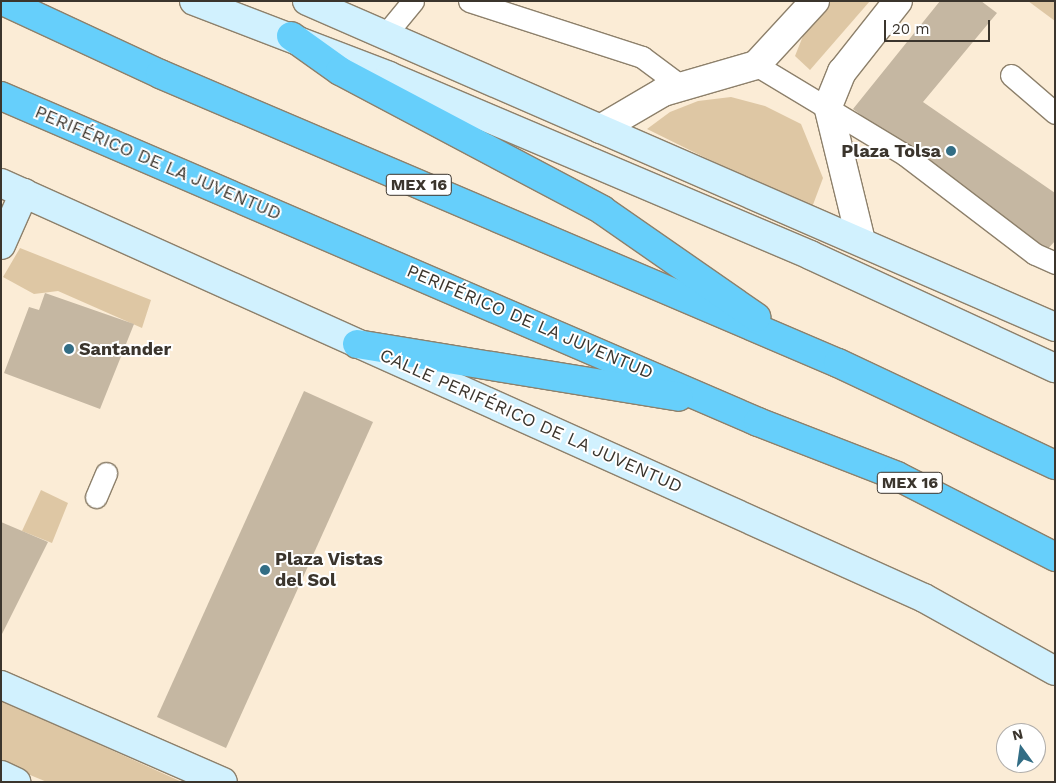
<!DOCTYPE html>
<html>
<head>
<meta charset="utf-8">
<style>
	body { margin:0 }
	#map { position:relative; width:1056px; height:783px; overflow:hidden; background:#fbecd6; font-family:"Work Sans",sans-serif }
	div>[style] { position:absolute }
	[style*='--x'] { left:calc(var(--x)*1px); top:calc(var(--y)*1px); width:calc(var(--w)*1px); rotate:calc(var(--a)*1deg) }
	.green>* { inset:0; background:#dec7a4 }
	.building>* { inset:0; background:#c5b7a2 }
	.roads { filter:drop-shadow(1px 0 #8d806b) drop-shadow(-1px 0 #8d806b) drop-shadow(0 1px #8d806b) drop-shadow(0 -1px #8d806b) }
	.lane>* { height:21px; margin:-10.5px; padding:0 10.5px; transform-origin:10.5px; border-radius:10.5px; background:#fff }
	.street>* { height:28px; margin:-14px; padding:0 14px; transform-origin:14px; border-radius:14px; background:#fff }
	.secondary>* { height:28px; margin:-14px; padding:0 14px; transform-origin:14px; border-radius:14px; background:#d1f1fe }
	.highway>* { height:28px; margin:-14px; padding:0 14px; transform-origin:14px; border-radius:14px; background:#66cffb }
	.dots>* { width:14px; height:14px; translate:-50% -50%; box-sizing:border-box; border:2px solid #fff; border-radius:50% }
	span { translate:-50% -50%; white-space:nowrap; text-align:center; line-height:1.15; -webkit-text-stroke:4px #fff; paint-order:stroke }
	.shield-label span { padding:1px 4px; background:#fff; border:1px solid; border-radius:4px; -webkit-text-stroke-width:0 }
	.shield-label { font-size:16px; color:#3b352d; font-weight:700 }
	.poi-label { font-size:18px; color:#3b352d; font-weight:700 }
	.right { translate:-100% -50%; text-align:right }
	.left { translate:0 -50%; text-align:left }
	.street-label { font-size:18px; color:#3b352d }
	.frame { position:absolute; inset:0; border:2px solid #3b352d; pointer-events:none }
	.north { position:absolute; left:996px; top:723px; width:50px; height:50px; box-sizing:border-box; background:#fff; border:1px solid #b1aeab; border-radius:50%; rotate:346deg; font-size:14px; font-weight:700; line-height:20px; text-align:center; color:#3b352d }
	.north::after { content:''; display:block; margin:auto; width:18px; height:22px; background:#326d85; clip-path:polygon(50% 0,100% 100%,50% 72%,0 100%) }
	.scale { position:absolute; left:884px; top:20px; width:106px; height:22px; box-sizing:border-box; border:2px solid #3b352d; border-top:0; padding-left:6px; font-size:15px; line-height:18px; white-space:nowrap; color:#3b352d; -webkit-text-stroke:4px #fff; paint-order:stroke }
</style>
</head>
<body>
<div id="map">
	<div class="green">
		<i style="clip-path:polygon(830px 1px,870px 1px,810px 70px,795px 56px,803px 36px)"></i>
		<i style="clip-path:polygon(1028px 1px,1055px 1px,1055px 21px)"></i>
		<i style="clip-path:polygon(731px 97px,765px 106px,801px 124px,823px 178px,811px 210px,647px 129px,670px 112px,698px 101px)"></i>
		<i style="clip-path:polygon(20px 248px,151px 300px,142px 328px,58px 291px,34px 294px,3px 277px)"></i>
		<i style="clip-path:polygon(41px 490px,68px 503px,52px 543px,22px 531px)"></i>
		<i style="clip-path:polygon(1px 700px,182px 782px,47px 782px,1px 763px)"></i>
	</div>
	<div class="building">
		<i style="clip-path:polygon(940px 1px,981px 1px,997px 13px,923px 102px,1055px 193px,1055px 241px,1044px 253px,853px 109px)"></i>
		<i style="clip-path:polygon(45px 293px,134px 324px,100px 409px,4px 373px,29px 307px,39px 310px)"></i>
		<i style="clip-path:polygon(304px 391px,373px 422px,226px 748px,157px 717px)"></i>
		<i style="clip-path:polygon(1px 522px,48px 542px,1px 636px)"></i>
	</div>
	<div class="roads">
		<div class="lane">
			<i style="--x:469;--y:1;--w:182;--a:17.9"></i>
			<i style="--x:642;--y:57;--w:49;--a:36.6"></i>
			<i style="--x:385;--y:35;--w:44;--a:-50.5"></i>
			<i style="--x:756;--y:65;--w:174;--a:31.1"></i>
			<i style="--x:905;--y:155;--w:163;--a:37.3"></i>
			<i style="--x:1035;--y:254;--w:22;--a:24"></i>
			<i style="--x:1011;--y:75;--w:58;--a:40.8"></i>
			<i style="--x:96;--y:497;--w:26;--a:-67"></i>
		</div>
		<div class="street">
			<i style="--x:600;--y:129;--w:73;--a:-30.4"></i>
			<i style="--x:663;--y:92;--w:97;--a:-16.2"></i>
			<i style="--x:756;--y:65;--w:87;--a:-47.3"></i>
			<i style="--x:861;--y:241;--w:139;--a:-103.7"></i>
			<i style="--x:828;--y:106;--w:37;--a:-68"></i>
			<i style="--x:842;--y:72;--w:90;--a:-51.7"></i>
		</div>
		<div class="secondary">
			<i style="--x:194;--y:1;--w:209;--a:21"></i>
			<i style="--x:389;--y:76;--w:457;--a:23"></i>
			<i style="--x:810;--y:255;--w:270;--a:24.8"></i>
			<i style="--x:307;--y:1;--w:816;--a:23.55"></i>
			<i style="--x:1;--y:183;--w:1012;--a:24.21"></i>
			<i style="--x:924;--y:598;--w:150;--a:29.1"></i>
			<i style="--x:1;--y:245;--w:57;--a:-66.1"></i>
			<i style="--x:1;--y:685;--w:242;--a:23.6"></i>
			<i style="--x:1;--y:775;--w:17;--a:25"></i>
		</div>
		<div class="highway">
			<i style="--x:3;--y:1;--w:173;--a:24.9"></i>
			<i style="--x:160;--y:74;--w:737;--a:23.09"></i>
			<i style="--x:838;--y:363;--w:240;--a:25.2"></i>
			<i style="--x:291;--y:36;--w:60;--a:35.5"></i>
			<i style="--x:340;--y:71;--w:297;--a:27.9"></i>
			<i style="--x:602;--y:210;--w:188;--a:34.8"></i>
			<i style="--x:1;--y:96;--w:824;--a:23.3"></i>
			<i style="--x:758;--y:422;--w:149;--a:21.2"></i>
			<i style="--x:897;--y:476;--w:178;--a:27.1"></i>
			<i style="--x:357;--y:344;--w:326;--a:9.3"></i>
		</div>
	</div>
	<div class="dots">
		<i style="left:951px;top:151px;background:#326d85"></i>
		<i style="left:69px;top:349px;background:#326d85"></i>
		<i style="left:265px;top:570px;background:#326d85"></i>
	</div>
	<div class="shield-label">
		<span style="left:419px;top:185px">MEX 16</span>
		<span style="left:910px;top:483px">MEX 16</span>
	</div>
	<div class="poi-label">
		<span class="right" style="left:941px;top:151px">Plaza Tolsa</span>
		<span class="left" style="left:79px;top:349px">Santander</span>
		<span class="left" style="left:275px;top:570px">Plaza Vistas<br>del Sol</span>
	</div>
	<div class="street-label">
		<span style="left:158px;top:163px;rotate:23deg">PERIFÉRICO DE LA JUVENTUD</span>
		<span style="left:530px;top:322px;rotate:23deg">PERIFÉRICO DE LA JUVENTUD</span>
		<span style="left:531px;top:421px;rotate:24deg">CALLE PERIFÉRICO DE LA JUVENTUD</span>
	</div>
	<div class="frame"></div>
	<div class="north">N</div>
	<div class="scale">20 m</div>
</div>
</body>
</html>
